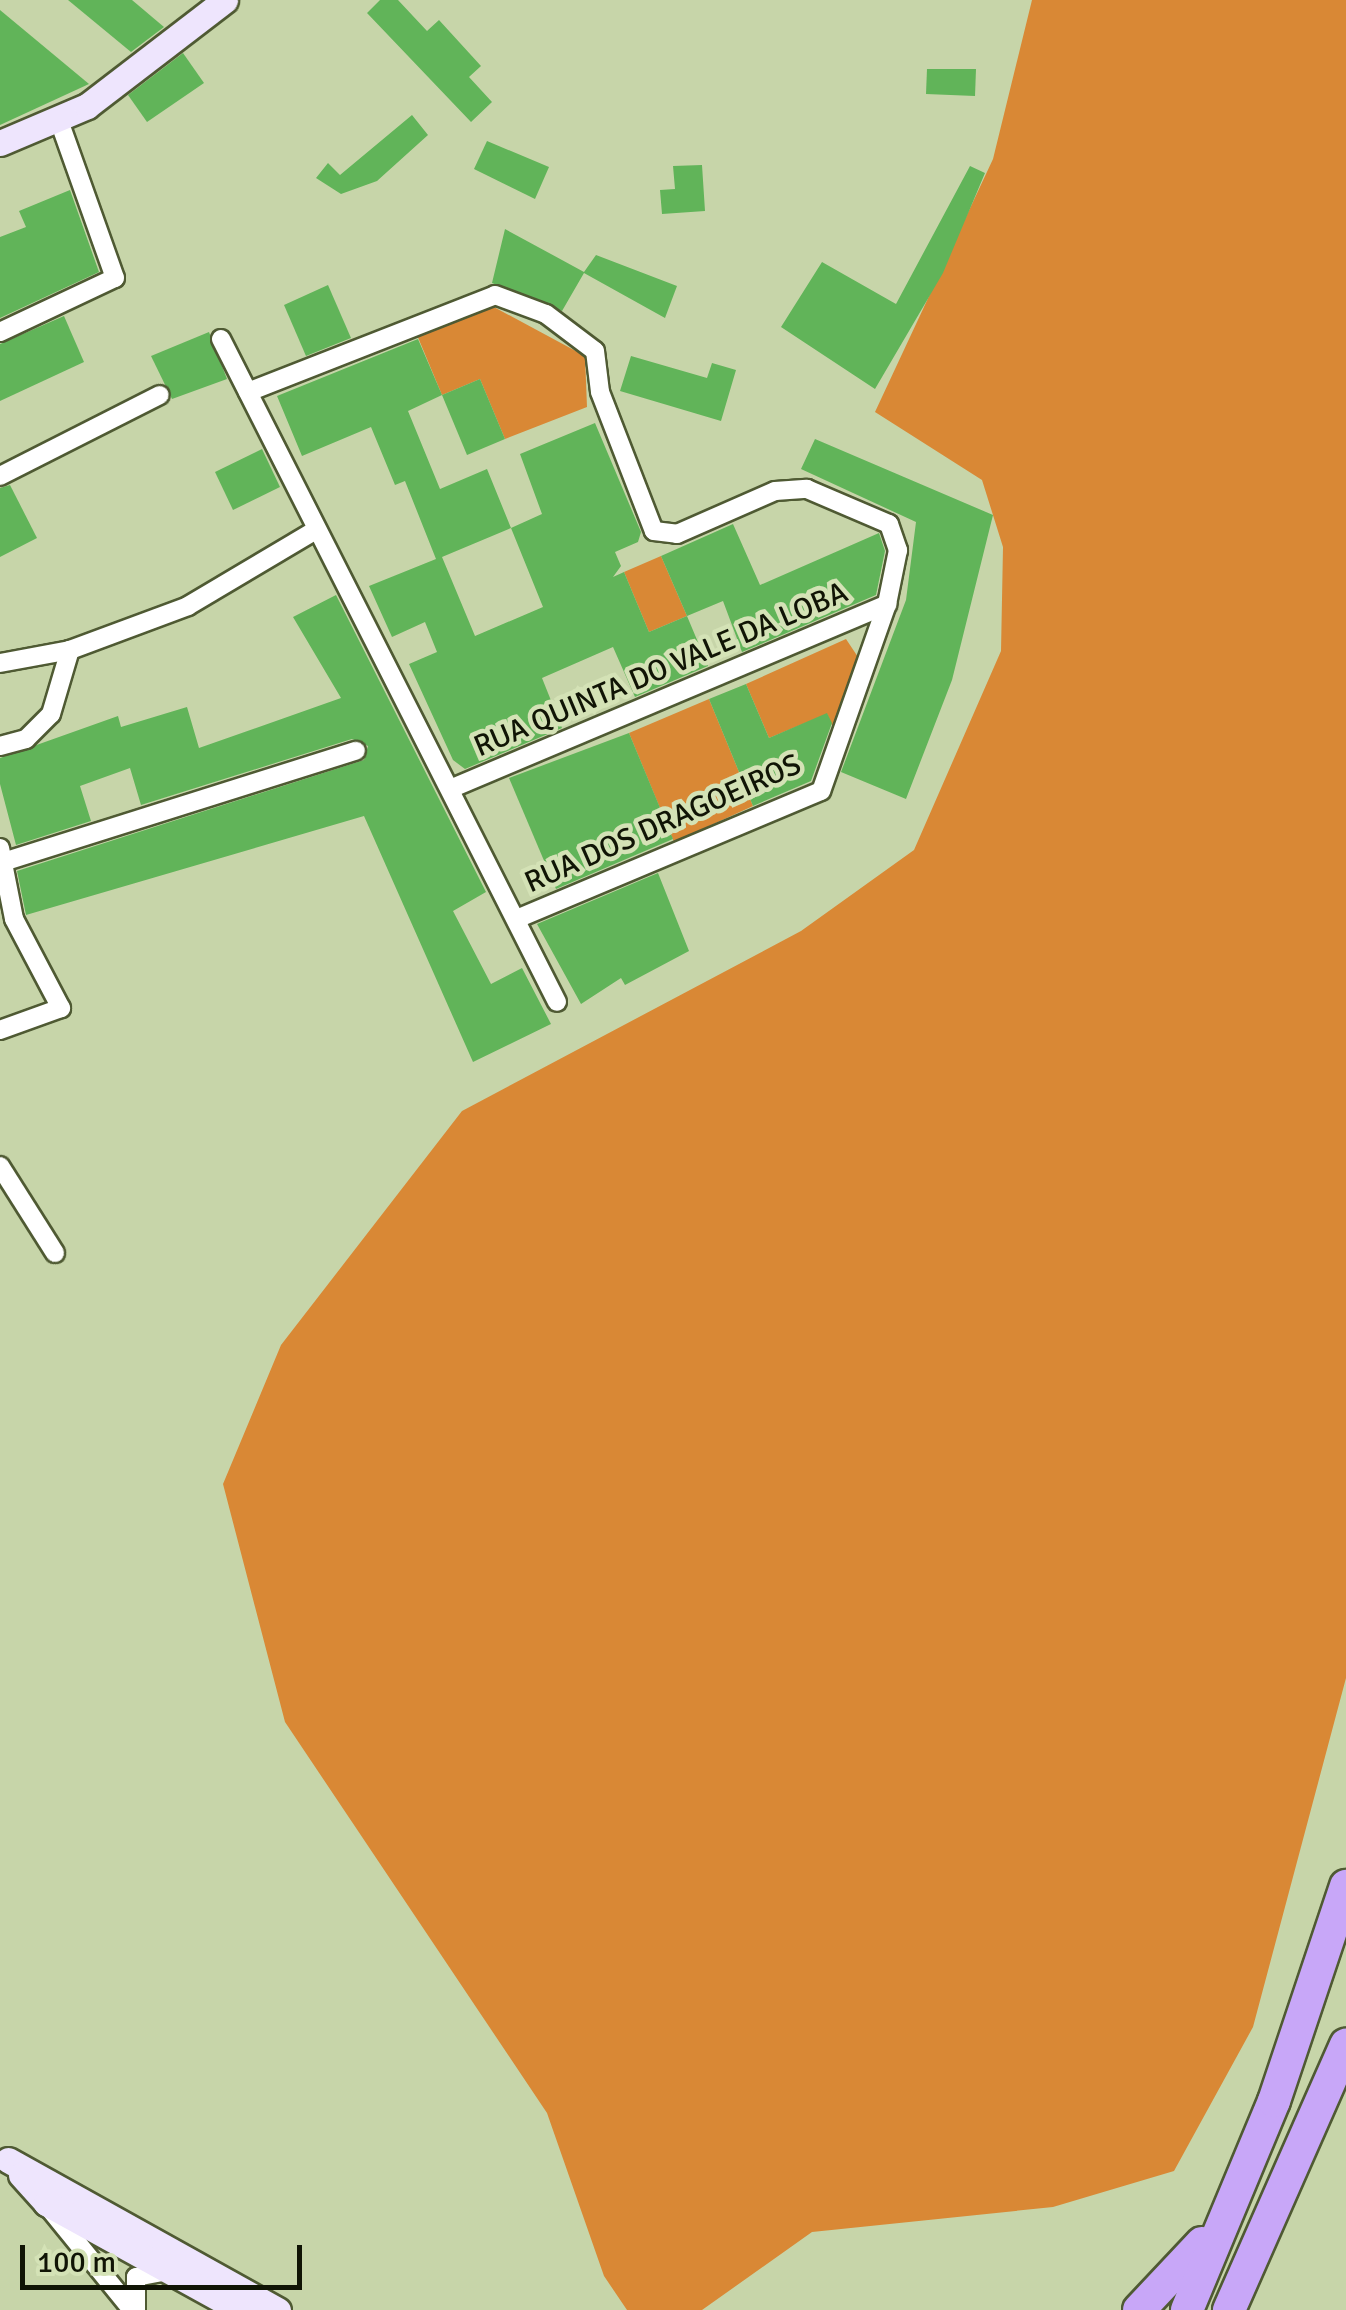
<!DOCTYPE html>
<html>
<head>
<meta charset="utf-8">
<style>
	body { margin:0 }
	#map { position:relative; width:1346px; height:2310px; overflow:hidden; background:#c7d5a9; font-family:Signika,sans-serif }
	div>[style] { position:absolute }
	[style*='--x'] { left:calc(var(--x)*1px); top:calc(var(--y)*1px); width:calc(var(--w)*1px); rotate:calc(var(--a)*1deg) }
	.green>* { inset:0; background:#d98835 }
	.building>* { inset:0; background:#61b459 }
	.roads { filter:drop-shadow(2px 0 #4f5a33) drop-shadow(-2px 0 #4f5a33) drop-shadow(0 2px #4f5a33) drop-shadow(0 -2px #4f5a33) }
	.street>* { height:18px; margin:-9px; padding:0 9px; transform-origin:9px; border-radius:9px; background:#fff }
	.secondary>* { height:25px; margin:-12.5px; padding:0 12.5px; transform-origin:12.5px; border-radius:12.5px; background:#eee5fd }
	.highway>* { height:32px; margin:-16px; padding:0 16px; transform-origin:16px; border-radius:16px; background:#c8a7f8 }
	span { translate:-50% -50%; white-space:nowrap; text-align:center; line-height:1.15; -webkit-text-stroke:9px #d4e2b6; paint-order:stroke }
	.street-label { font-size:30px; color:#101405 }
	.scale { position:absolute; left:20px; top:2245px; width:282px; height:45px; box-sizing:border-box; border:5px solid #101405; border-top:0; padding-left:12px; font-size:30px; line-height:35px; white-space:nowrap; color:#101405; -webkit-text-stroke:8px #d4e2b6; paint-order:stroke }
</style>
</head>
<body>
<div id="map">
	<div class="green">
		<i style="clip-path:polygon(1032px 0,1346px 0,1346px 1678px,1253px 2027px,1174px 2171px,1053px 2207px,812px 2232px,702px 2310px,627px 2310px,604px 2276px,547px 2113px,285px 1722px,223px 1484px,281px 1345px,462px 1111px,801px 931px,914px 850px,1001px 651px,1003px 547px,982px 480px,875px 412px,993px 159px)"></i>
		<i style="clip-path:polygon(492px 306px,585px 356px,587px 407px,505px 439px,480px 379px,442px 395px,417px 335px)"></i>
		<i style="clip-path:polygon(661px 556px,687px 616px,649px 632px,624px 572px)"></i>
		<i style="clip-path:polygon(846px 639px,860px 660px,834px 730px,827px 714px,769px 738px,746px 684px)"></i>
		<i style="clip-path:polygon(709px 699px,753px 806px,674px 842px,629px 733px)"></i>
	</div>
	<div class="building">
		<i style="clip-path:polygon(68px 0,132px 0,164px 27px,131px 52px)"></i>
		<i style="clip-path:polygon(380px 0,398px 0,427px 31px,439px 20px,481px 66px,469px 77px,492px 102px,471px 122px,367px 13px)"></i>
		<i style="clip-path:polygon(0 10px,89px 84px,0 125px)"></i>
		<i style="clip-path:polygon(183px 53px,204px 83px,147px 122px,128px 95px)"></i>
		<i style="clip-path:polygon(927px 69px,976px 69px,975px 96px,926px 94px)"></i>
		<i style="clip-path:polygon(412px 115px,428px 135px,377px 181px,341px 194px,316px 178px,328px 163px,340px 175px)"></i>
		<i style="clip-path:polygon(487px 141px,549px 167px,535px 199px,474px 169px)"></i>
		<i style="clip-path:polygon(702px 165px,705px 211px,662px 214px,660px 190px,675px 189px,673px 166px)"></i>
		<i style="clip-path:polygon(970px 166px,985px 173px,943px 273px,875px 389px,781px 327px,822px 262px,896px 304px)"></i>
		<i style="clip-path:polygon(70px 190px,99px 272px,0 318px,0 237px,26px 227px,19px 211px)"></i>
		<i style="clip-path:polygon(505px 229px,584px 272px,596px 255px,677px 286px,665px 318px,584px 273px,562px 311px,492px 283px)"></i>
		<i style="clip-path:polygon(328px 285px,351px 338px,306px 356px,284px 305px)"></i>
		<i style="clip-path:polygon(64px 316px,84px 362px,0 401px,0 344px)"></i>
		<i style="clip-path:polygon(209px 332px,227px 379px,172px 399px,151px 356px)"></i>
		<i style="clip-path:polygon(evenodd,418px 339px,442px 395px,408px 411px,440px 489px,487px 469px,511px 528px,542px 514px,520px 454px,595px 423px,641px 532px,638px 542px,615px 552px,621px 566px,613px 577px,624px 572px,649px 632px,687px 616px,708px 666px,635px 697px,613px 647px,542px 678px,562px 728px,465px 769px,453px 760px,409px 664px,437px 652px,425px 622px,392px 637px,369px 586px,436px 559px,405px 481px,395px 485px,371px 427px,302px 456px,277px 396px,418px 339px,511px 528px,543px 607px,475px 636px,442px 557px,511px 528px)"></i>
		<i style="clip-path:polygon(631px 356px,707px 378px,712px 363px,736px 370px,721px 421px,620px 391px)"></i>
		<i style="clip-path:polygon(480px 379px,505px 439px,467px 455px,442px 395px)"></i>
		<i style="clip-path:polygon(815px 439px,993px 515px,952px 680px,906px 799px,841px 772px,906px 600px,916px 522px,801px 469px)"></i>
		<i style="clip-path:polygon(262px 449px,280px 487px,233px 510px,215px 472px)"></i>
		<i style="clip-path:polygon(10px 485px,37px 538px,0 557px,0 488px)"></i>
		<i style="clip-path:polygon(733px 524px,760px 585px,879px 533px,885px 551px,876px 595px,742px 652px,723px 601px,687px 616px,661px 556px)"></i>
		<i style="clip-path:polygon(336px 595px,486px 892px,453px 911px,491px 984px,522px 968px,551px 1024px,473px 1062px,364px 816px,26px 915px,17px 871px,364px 760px,368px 746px,352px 739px,141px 805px,130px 768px,80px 786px,91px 821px,16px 845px,0 784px,0 758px,118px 716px,121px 727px,187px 707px,199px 748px,341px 698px,293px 617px)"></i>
		<i style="clip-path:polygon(746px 684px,769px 738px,827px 713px,832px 723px,811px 781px,753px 806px,709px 699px)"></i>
		<i style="clip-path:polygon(629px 733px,673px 839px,556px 889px,509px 778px)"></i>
		<i style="clip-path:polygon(658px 873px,689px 951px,625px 985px,621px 978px,581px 1004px,537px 924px)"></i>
	</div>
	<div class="roads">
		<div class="street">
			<i style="--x:0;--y:332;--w:127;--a:-25.2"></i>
			<i style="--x:115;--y:278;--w:170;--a:-109.6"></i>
			<i style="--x:221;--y:339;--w:743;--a:63.12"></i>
			<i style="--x:248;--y:392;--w:265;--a:-21.4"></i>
			<i style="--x:495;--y:295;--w:54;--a:20.4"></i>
			<i style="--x:546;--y:314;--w:61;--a:37.1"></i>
			<i style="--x:595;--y:351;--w:41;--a:83"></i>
			<i style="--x:600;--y:392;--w:149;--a:68.8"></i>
			<i style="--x:654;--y:531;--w:23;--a:7"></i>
			<i style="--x:677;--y:534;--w:107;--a:-23.7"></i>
			<i style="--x:775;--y:491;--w:32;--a:-4"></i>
			<i style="--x:807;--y:489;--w:89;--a:23.1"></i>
			<i style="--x:889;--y:524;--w:28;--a:71"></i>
			<i style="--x:898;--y:550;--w:55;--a:101.5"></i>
			<i style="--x:887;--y:604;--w:198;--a:109.4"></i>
			<i style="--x:821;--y:791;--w:331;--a:157.2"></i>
			<i style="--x:0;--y:476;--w:179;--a:-26.9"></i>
			<i style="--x:0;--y:663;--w:71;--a:-10.5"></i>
			<i style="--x:70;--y:650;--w:126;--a:-20.4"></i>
			<i style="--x:188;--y:606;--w:149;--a:-30.7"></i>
			<i style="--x:0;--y:746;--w:27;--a:-15"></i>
			<i style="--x:26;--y:739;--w:35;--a:-45"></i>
			<i style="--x:51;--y:714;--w:67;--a:-73.5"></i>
			<i style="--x:450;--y:789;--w:475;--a:-22.9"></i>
			<i style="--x:0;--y:848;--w:72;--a:78.8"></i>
			<i style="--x:14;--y:919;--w:101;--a:62.2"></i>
			<i style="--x:61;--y:1008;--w:65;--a:160.2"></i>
			<i style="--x:3;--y:862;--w:370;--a:-17.5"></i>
			<i style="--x:0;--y:1166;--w:103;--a:57.7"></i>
			<i style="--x:49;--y:2208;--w:132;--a:50.9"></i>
			<i style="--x:136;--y:2310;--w:33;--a:-90"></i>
			<i style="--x:136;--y:2277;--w:31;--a:-11"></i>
		</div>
		<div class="secondary">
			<i style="--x:0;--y:143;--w:95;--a:-23"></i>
			<i style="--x:87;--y:106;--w:174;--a:-37.5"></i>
			<i style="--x:8;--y:2160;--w:309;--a:29.1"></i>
			<i style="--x:21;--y:2175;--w:38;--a:48"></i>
			<i style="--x:46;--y:2203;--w:222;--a:28.9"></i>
		</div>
		<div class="highway">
			<i style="--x:1139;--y:2310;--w:92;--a:-46.8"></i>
			<i style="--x:1187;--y:2310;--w:226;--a:-67.4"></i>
			<i style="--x:1274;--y:2101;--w:227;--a:-71.5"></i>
			<i style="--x:1229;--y:2310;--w:290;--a:-66.2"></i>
		</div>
	</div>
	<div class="street-label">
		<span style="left:661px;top:670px;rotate:-23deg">RUA QUINTA DO VALE DA LOBA</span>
		<span style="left:663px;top:824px;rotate:-24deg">RUA DOS DRAGOEIROS</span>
	</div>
	<div class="scale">100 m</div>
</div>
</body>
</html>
